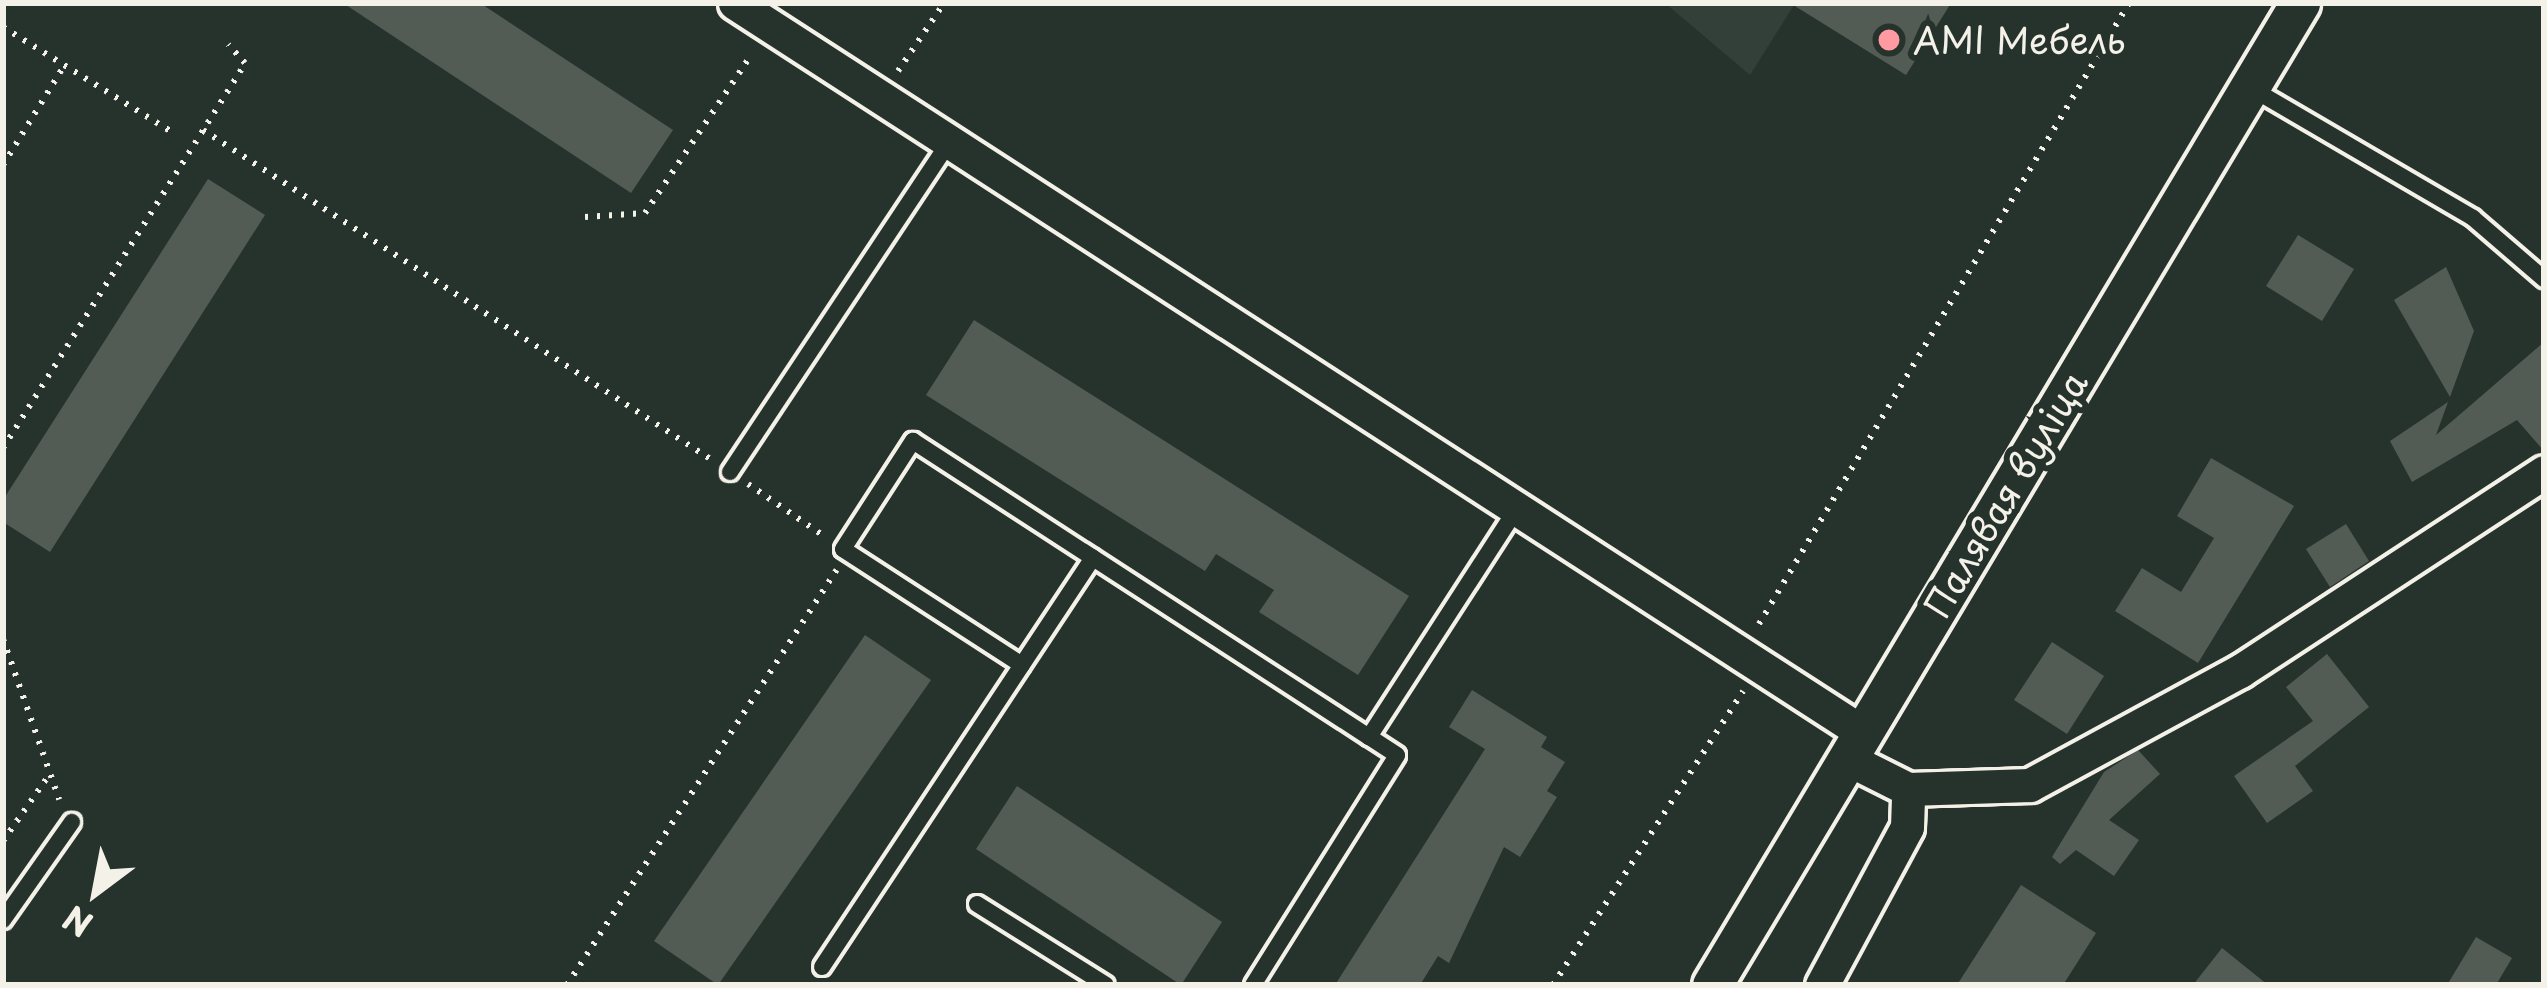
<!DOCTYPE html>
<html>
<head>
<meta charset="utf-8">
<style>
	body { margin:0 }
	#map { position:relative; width:2547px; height:988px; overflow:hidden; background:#26332d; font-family:"Playpen Sans",sans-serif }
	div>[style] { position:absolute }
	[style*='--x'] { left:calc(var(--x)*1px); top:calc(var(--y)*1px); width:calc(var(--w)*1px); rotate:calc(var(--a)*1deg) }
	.built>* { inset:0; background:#333f39 }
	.building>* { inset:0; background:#525c55 }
	.path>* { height:6px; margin-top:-3px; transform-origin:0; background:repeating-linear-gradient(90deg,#f4f1e8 0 3px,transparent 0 12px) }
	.roads { filter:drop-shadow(3px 0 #f4f1e8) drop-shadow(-3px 0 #f4f1e8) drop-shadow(0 3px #f4f1e8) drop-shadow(0 -3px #f4f1e8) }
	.service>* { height:16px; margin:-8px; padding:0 8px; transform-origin:8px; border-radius:8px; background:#26332d }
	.minor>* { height:33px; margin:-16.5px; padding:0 16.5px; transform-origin:16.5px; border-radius:16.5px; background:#26332d }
	.tertiary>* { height:39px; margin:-19.5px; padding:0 19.5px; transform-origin:19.5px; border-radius:19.5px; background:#26332d }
	.dots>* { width:33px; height:33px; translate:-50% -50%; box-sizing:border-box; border:6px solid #26332d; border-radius:50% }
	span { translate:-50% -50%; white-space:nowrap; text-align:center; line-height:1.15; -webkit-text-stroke:12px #26332d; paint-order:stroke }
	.poi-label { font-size:36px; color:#f4f1e8 }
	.left { translate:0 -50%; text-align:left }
	.street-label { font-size:36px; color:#f4f1e8 }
	.frame { position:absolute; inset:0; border:6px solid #f4f1e8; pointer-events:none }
	.north { position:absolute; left:36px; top:832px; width:120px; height:120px; -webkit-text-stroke:9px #26332d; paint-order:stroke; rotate:212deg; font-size:33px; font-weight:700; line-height:48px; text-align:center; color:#f4f1e8 }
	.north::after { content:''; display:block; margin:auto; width:42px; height:54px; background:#f4f1e8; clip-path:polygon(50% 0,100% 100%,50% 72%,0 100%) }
</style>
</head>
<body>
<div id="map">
	<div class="built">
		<i style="clip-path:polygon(1665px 3px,1951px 3px,1906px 75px,1794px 5px,1750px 75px)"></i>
	</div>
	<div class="building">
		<i style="clip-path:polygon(343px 3px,480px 3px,673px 130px,631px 193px)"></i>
		<i style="clip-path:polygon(1790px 3px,1951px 3px,1906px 75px)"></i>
		<i style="clip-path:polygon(208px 179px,265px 215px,50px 552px,3px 522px,3px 500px)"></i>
		<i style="clip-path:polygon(2298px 235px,2354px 269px,2322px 321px,2266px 286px)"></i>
		<i style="clip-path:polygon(2446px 267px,2474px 331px,2450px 397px,2394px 300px)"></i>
		<i style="clip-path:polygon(974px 320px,1409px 596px,1358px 675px,1259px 612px,1274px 590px,1216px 554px,1205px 571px,926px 395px)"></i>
		<i style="clip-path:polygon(2544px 342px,2544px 451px,2517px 420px,2412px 482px,2390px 441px,2448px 402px,2436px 435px)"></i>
		<i style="clip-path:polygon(2211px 458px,2294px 506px,2198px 663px,2115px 611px,2142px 568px,2181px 592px,2214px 538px,2177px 516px)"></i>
		<i style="clip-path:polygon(2346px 524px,2369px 561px,2330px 587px,2306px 549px)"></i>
		<i style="clip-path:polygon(865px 635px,931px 680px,718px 985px,654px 941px)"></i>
		<i style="clip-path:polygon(2052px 642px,2104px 676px,2067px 734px,2014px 700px)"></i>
		<i style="clip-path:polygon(2327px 654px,2369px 707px,2295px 766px,2313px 791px,2267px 823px,2234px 776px,2313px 721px,2286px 687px)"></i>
		<i style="clip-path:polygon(1472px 690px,1547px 737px,1541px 747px,1565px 762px,1547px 791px,1557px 797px,1520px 857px,1504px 847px,1449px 963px,1438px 956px,1420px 985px,1335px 985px,1485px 749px,1449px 727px)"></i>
		<i style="clip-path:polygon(2138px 750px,2160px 774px,2109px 820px,2139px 840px,2114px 876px,2076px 850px,2060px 864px,2052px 857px,2104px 772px)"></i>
		<i style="clip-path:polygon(1017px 786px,1222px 922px,1181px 985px,976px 849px)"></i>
		<i style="clip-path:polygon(2021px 885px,2096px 933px,2063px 985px,1957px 985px)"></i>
		<i style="clip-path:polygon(2476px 937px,2512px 958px,2496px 985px,2447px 985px)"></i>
		<i style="clip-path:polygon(2222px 948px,2268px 985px,2193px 985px)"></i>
	</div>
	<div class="path">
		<i style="--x:3;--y:27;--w:199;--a:31.9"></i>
		<i style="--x:898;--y:71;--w:82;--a:-55.9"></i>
		<i style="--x:203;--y:130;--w:607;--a:32.96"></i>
		<i style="--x:3;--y:165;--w:116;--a:-58.4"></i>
		<i style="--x:585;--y:217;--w:60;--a:-3.8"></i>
		<i style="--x:645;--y:213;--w:190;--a:-56.1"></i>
		<i style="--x:3;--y:448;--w:455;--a:-57.8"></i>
		<i style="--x:245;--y:63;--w:25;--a:-132"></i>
		<i style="--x:748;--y:484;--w:88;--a:34.4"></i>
		<i style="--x:1759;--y:624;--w:723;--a:-59.21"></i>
		<i style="--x:3;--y:639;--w:170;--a:70.7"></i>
		<i style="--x:3;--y:841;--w:77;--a:-55.1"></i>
		<i style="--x:567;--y:985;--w:495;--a:-57"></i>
		<i style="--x:1553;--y:985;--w:350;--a:-57.1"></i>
	</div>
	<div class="roads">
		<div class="service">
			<i style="--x:2249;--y:87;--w:259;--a:30.3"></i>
			<i style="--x:2473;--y:218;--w:94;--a:40.7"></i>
			<i style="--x:730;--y:472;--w:394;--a:-56.4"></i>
			<i style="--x:1022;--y:665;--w:213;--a:-147.1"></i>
			<i style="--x:843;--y:549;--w:129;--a:-57.1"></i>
			<i style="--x:913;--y:441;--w:544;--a:32.99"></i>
			<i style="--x:977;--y:904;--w:152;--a:32.1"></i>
			<i style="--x:3;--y:920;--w:120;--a:-54.9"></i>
			<i style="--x:822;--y:967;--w:491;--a:-56.5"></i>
			<i style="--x:1253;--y:985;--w:271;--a:-57.9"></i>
			<i style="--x:1397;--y:755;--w:33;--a:-147"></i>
			<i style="--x:1369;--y:737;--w:269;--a:-57.1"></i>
		</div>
		<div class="minor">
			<i style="--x:735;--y:3;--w:1342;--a:32.9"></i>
			<i style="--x:1846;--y:758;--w:69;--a:26.6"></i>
			<i style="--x:1908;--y:789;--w:122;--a:-1.9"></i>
			<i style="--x:2030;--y:785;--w:239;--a:-28.5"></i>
			<i style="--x:2240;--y:671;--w:363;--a:-33.2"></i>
			<i style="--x:1822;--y:985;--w:179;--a:-61.7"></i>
			<i style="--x:1907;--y:827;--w:38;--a:-88"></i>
		</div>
		<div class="tertiary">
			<i style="--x:1712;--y:985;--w:1145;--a:-59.09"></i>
		</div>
	</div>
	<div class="dots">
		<i style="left:1889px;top:40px;background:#ff9aa2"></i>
	</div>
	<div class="poi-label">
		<span class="left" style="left:1913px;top:40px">AMI Мебель</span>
	</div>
	<div class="street-label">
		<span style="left:2005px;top:494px;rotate:-59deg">Палявая вуліца</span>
	</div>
	<div class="frame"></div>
	<div class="north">N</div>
</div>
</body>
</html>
